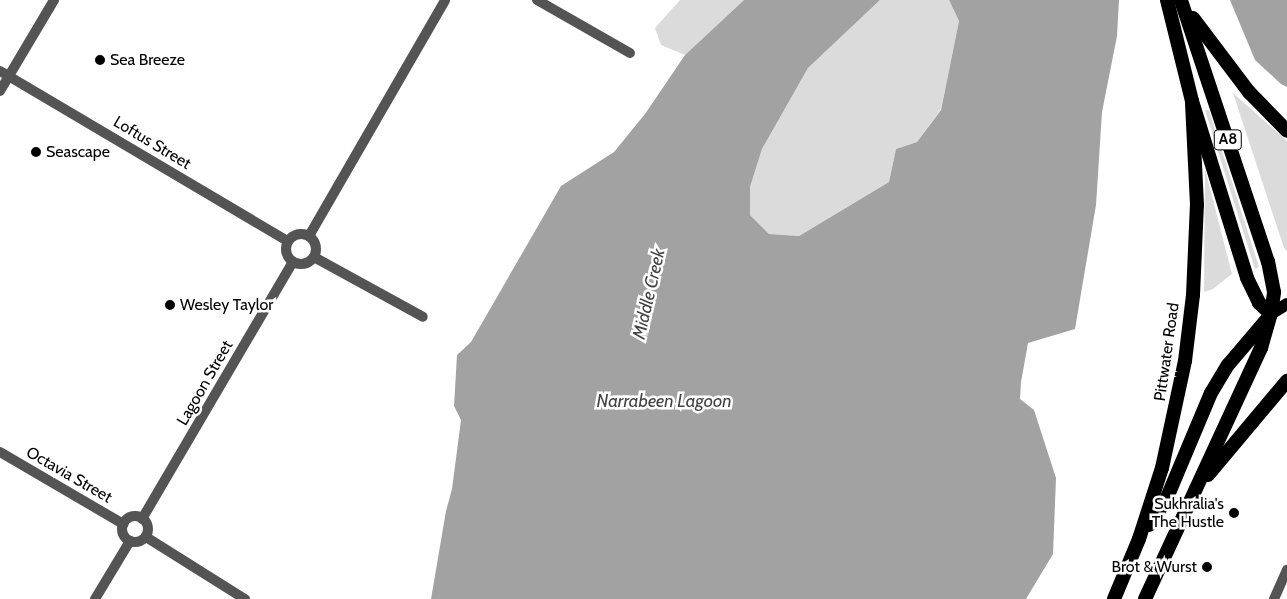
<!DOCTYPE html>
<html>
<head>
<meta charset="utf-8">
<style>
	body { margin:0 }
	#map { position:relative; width:1287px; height:599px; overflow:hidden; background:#fff; font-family:Cabin,sans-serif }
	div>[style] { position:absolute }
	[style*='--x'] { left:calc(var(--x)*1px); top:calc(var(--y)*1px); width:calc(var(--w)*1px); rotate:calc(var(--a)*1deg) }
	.green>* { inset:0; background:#dbdbdb }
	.water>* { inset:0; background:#a2a2a2 }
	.minor>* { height:10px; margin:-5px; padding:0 5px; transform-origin:5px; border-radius:5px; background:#545454 }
	.minor>.ring { margin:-5px; padding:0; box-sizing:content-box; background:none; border:10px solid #545454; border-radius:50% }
	.tertiary>* { height:10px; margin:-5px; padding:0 5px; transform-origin:5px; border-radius:5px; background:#545454 }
	.primary>* { height:12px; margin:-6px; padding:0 6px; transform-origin:6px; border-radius:6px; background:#000 }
	.trunk>* { height:14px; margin:-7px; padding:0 7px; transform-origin:7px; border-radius:7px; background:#000 }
	.dots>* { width:14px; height:14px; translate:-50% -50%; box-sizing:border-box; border:2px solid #fff; border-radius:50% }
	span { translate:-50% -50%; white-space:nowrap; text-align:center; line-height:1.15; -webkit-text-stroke:5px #fff; paint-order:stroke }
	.shield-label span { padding:1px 4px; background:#fff; border:1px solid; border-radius:4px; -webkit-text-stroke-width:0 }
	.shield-label { font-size:15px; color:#000; font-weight:700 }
	.poi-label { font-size:16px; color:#000 }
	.left { translate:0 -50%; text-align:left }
	.right { translate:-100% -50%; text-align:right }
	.street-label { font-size:16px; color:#000 }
	.water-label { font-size:18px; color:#434343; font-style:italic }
</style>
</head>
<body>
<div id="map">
	<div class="green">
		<i style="clip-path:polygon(680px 0,744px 0,685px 55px,661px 45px,655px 28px)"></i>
		<i style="clip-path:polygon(880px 0,949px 0,959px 21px,941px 109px,917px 142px,896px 149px,889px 182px,799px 236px,769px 234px,750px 215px,750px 187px,762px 149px,808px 68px)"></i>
		<i style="clip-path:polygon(1233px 93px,1287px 141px,1287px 251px,1284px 248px)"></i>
		<i style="clip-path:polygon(1209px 110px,1259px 267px,1255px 269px,1205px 110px)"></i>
		<i style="clip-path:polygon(1205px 169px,1232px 274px,1213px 289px,1204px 292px)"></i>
	</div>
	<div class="water">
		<i style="clip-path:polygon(744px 0,880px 0,808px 68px,762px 149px,750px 187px,750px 215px,769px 234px,799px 236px,889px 182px,896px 149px,917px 142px,941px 110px,959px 21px,949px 0,1119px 0,1117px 36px,1102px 112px,1096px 205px,1075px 329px,1028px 343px,1021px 382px,1020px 399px,1034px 410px,1056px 478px,1053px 554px,1026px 599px,431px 599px,446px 511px,452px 489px,461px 420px,454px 406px,457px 355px,471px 342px,561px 186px,614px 152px,645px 114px,685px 55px)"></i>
		<i style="clip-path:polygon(1230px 0,1287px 0,1287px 87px,1281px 84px,1255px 60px)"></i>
	</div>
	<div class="minor">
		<i style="--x:537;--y:0;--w:107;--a:29.7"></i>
		<i style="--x:0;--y:71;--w:334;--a:30.6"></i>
		<i class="ring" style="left:286px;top:234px;width:20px;height:20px"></i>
		<i style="--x:309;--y:236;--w:272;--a:-60"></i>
		<i style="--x:314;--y:257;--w:124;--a:28.8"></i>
		<i style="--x:0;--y:452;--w:143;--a:30.3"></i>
		<i class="ring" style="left:122px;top:516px;width:16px;height:16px"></i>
		<i style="--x:142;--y:519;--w:298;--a:-59.6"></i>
		<i style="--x:146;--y:537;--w:117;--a:32.1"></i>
		<i style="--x:95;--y:599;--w:68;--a:-58.9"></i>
	</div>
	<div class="tertiary">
		<i style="--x:0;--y:91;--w:106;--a:-59.3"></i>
		<i style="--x:1274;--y:599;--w:32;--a:-66"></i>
	</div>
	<div class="primary">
		<i style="--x:1271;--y:314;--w:19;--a:-32"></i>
	</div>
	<div class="trunk">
		<i style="--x:1167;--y:0;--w:104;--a:76.1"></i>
		<i style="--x:1192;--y:101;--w:185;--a:72.7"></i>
		<i style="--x:1247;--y:278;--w:28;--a:64"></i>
		<i style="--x:1259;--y:303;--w:16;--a:43"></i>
		<i style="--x:1193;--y:18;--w:93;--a:52.9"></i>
		<i style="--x:1249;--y:92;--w:54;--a:45.7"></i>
		<i style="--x:1208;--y:475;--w:123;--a:-50"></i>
		<i style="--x:1149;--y:525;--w:30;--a:-56"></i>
		<i style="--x:1166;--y:500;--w:116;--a:-67.2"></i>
		<i style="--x:1211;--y:393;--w:33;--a:-59"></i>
		<i style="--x:1228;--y:365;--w:62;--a:-49.6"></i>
		<i style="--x:1114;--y:599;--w:65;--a:-67.4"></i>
		<i style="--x:1139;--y:539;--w:75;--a:-72.1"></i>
		<i style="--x:1162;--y:468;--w:109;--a:-77.9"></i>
		<i style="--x:1185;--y:361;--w:66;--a:-83.1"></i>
		<i style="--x:1193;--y:295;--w:90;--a:-87.5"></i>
		<i style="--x:1197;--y:205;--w:104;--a:-92.8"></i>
		<i style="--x:1145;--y:599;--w:277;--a:-65.2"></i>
		<i style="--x:1261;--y:348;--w:35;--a:-74"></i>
		<i style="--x:1271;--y:314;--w:22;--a:-82"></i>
		<i style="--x:1274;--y:292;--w:31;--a:-101"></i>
		<i style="--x:1268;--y:262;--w:276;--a:-108.4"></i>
	</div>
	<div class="dots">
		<i style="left:100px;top:60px;background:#000"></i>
		<i style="left:36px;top:152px;background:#000"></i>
		<i style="left:170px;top:305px;background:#000"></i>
		<i style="left:1234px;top:513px;background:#000"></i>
		<i style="left:1207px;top:567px;background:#000"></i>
	</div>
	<div class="shield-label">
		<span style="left:1228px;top:140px">A8</span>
	</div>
	<div class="poi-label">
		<span class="left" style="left:110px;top:60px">Sea Breeze</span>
		<span class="left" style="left:46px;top:152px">Seascape</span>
		<span class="left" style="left:180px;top:305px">Wesley Taylor</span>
		<span class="right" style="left:1224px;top:513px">Sukhralia's<br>The Hustle</span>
		<span class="right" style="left:1197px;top:567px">Brot &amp; Wurst</span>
	</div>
	<div class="street-label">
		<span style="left:152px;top:143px;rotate:31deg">Loftus Street</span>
		<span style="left:1167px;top:352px;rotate:-82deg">Pittwater Road</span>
		<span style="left:205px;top:383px;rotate:-60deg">Lagoon Street</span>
		<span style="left:69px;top:475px;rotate:30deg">Octavia Street</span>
	</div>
	<div class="water-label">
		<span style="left:649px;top:294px;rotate:-77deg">Middle Creek</span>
		<span style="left:664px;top:401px">Narrabeen Lagoon</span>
	</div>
</div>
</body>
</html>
